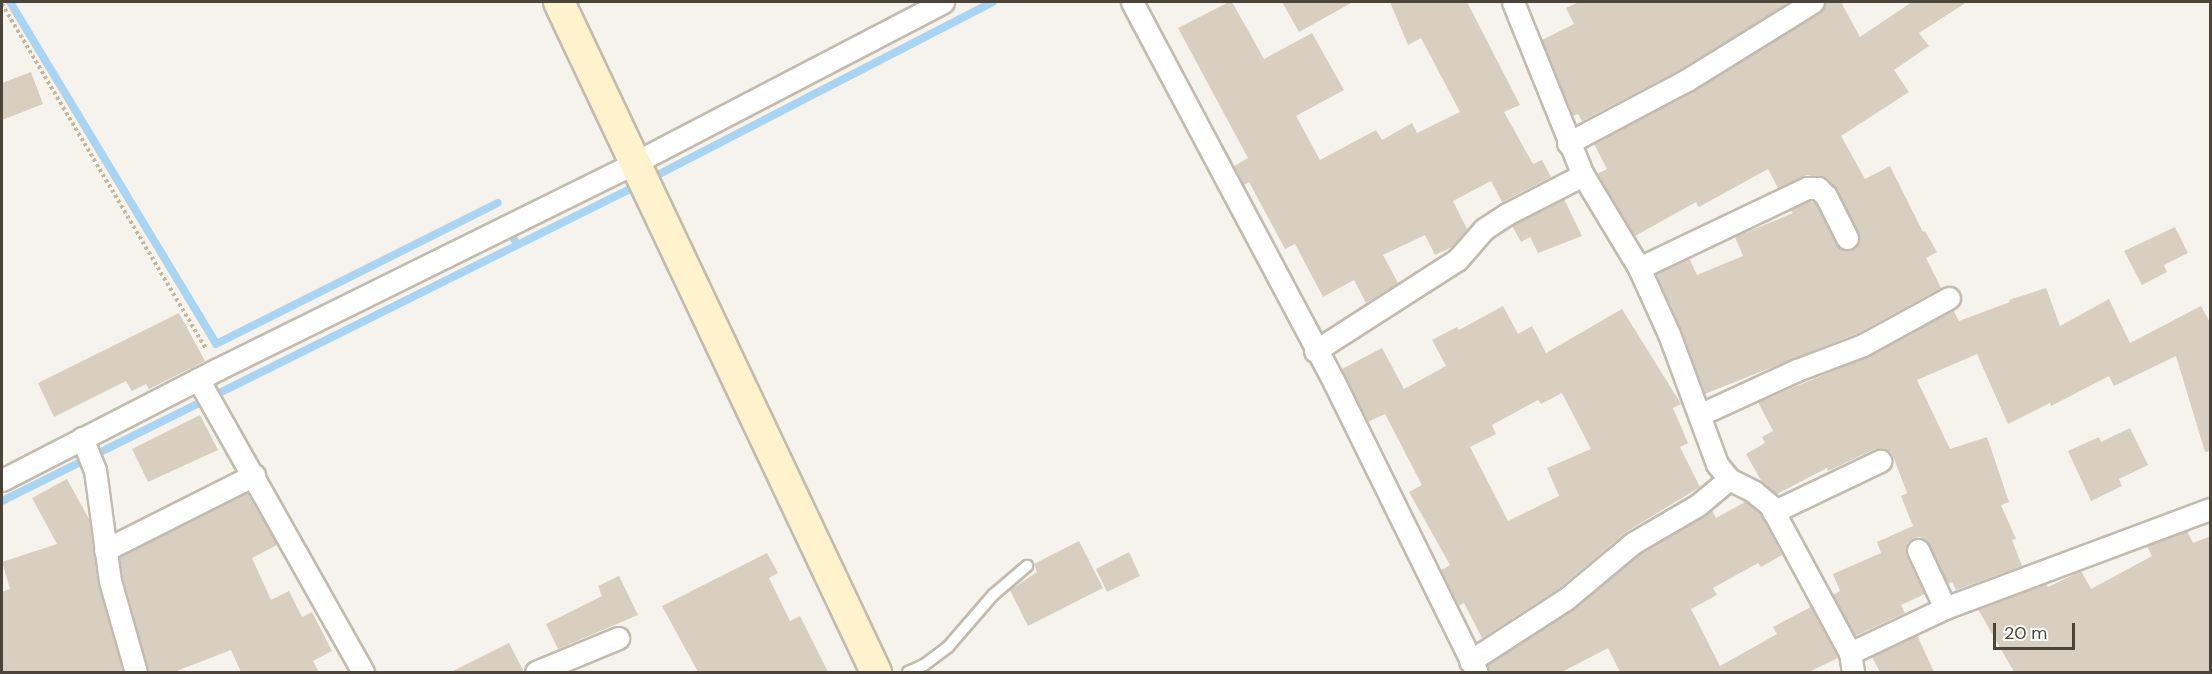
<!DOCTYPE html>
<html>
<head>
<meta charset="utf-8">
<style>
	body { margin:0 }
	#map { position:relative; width:2212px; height:674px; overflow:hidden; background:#f6f3ec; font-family:"DM Sans",sans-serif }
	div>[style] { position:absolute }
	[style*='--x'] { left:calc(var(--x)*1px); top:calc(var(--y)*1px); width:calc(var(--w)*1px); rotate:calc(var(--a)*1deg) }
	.stream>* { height:8px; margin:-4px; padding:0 4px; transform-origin:4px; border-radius:4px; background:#a9d4f2 }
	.building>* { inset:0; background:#d8cfc1 }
	.path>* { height:4px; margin-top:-2px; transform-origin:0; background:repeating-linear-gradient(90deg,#c4b79f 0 3px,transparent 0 6px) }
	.roads { filter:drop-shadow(2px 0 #c2bbae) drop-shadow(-2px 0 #c2bbae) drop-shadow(0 2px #c2bbae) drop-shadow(0 -2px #c2bbae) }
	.lane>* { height:10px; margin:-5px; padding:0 5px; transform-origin:5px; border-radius:5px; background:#fff }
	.street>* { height:21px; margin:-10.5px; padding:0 10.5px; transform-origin:10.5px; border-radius:10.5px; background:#fff }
	.secondary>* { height:30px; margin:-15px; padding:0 15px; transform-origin:15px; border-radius:15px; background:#fff3cd }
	span { translate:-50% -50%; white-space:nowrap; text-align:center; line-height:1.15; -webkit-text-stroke:6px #fff; paint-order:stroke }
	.frame { position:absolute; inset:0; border:3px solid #4b4439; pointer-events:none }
	.scale { position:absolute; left:1993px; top:623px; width:82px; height:27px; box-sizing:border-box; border:3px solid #4b4439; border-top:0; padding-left:8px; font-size:18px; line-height:21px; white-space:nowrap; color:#4b4439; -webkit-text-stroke:4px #fff; paint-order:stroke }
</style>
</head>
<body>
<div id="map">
	<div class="stream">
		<i style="--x:10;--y:2;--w:399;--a:58.9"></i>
		<i style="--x:216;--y:344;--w:315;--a:-26.6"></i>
		<i style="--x:512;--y:235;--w:11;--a:63"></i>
		<i style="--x:2;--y:501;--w:715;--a:-26.42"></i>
		<i style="--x:642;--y:183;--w:395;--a:-27.3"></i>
	</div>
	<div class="building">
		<i style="clip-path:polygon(1229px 2px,1232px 2px,1264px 59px,1312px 33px,1344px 90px,1296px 116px,1320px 160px,1376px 130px,1382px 140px,1412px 123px,1417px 133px,1460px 112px,1421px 38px,1408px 45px,1390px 2px,1467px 2px,1520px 105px,1504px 112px,1533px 164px,1542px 160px,1551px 177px,1502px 202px,1491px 181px,1453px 201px,1467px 229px,1452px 247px,1435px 255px,1425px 235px,1383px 255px,1398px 283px,1366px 303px,1354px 280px,1323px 297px,1295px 244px,1285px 249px,1249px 182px,1244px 185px,1234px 166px,1248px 158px,1178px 28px)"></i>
		<i style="clip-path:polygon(1282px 2px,1353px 2px,1299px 32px)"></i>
		<i style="clip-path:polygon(1579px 2px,1790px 2px,1681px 69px,1582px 121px,1578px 114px,1573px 116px,1572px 113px,1542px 40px,1574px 24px,1566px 8px)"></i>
		<i style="clip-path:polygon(1826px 2px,1841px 2px,1860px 37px,1912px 2px,1967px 2px,1919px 33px,1929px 46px,1894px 70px,1909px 92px,1841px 136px,1865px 179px,1890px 166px,1923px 232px,1925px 231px,1937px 252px,1926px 258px,1941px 288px,1858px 333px,1705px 394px,1681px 329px,1656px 274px,1689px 258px,1697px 275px,1743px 256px,1735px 237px,1793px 213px,1791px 210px,1810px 201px,1816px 204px,1840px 249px,1852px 250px,1857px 245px,1858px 232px,1837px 190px,1827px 179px,1807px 175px,1778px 188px,1768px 169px,1699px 207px,1696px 202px,1635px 236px,1597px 174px,1607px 169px,1594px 144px,1694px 91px,1820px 13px)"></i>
		<i style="clip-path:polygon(31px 72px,43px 104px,2px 120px,2px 83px)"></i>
		<i style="clip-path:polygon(1564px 199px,1582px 236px,1538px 253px,1530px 237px,1521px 242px,1512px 226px)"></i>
		<i style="clip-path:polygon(2175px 227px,2188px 253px,2164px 265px,2167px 272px,2142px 285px,2124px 251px)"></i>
		<i style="clip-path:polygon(2046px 288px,2060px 326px,2109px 299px,2130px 343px,2201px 306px,2211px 324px,2211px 451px,2205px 452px,2176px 356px,2114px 386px,2109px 376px,2051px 406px,2050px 403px,2008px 424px,1977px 354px,1917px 380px,1950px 449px,1987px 437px,2009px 502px,2001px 505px,2016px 539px,2012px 540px,2022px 566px,1956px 590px,1952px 582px,1948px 584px,1929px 544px,1920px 537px,1913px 538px,1907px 543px,1906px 555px,1925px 594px,1901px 605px,1905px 613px,1855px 636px,1833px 595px,1840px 591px,1833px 574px,1881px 553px,1877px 542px,1913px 526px,1901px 496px,1907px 493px,1891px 451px,1875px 449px,1828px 471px,1827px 468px,1777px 494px,1762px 482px,1746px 454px,1765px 443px,1762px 437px,1773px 431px,1758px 402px,1869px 356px,1953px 310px,1959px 321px,2010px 302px,2009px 300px)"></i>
		<i style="clip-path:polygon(evenodd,1503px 306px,1518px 334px,1532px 326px,1546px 353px,1622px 309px,1681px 404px,1673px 408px,1688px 443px,1680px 447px,1700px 487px,1626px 532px,1558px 589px,1482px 638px,1464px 603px,1459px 606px,1441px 570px,1450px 565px,1409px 492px,1422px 485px,1385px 414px,1368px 422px,1342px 369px,1382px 348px,1404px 389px,1446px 366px,1432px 340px,1457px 327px,1459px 330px,1503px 306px,1562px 393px,1591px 449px,1547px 468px,1559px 496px,1508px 521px,1470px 447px,1496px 434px,1492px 425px,1538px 400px,1541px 404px,1562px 393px)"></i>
		<i style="clip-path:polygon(179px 313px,205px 361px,149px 389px,146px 384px,132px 391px,126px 381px,54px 417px,38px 383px)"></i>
		<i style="clip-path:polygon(200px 415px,218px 450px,148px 482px,132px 449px)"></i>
		<i style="clip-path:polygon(2130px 428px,2148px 465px,2119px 479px,2122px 486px,2091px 501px,2068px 451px,2099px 437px,2101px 442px)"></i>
		<i style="clip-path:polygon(67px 479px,89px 519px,98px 584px,123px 672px,2px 672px,2px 592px,10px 589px,2px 562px,57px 544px,32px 498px)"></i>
		<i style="clip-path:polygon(247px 493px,277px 545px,252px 558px,271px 600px,289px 591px,302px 617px,312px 612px,332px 651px,313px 661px,319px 672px,241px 672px,231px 650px,174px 672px,148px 672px,123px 578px,120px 557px)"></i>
		<i style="clip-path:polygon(1745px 502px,1760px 513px,1782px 555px,1761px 567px,1758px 563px,1713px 588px,1717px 595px,1691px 609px,1720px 666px,1777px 634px,1773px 627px,1811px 607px,1838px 658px,1809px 672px,1620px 672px,1608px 648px,1562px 672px,1490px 672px,1488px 665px,1573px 610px,1640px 553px,1712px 510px,1716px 518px)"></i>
		<i style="clip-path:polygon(2187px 531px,2193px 543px,2211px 536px,2211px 672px,2014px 672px,1978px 609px,2046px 584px,2048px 587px,2081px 571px,2091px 589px,2152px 556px,2147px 546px)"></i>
		<i style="clip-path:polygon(1079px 541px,1103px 588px,1028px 626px,1010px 590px,1037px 572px,1034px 564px)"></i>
		<i style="clip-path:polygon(1129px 552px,1140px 576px,1107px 592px,1096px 569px)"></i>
		<i style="clip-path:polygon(767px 553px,778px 573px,769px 578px,790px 621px,800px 616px,828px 672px,698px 672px,662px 606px)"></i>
		<i style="clip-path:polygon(619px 576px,638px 615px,558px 649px,546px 624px,602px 596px,598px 586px)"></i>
		<i style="clip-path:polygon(1917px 635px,1934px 672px,1880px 672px,1872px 657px)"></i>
		<i style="clip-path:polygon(509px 643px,524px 672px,451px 672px)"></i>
	</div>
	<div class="path">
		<i style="--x:2;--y:4;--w:402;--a:59.4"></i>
	</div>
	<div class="roads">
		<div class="lane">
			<i style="--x:908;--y:672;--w:17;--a:-24"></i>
			<i style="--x:924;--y:665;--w:30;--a:-37"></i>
			<i style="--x:948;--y:647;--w:69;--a:-49.1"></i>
			<i style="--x:993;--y:595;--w:45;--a:-40.5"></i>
		</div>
		<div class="street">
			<i style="--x:1132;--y:2;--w:430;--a:62"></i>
			<i style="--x:1334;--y:382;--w:323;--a:63.8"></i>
			<i style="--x:1513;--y:2;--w:187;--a:68"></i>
			<i style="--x:1583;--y:175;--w:109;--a:58.9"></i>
			<i style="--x:1639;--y:268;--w:72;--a:65.6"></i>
			<i style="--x:1669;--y:334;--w:139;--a:69.7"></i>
			<i style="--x:1717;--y:464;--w:19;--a:51"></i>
			<i style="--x:1729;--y:479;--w:28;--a:27"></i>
			<i style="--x:1754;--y:492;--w:21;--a:39"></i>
			<i style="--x:1770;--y:505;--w:168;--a:61.6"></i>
			<i style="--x:1850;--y:653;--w:19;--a:81"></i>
			<i style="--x:1568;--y:143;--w:135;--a:-27.9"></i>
			<i style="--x:1687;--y:80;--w:148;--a:-31.8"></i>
			<i style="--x:1639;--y:268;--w:186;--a:-25.5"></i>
			<i style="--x:1807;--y:188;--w:11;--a:0"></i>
			<i style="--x:1818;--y:188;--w:11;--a:45"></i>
			<i style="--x:1826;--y:196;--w:47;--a:63.4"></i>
			<i style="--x:1315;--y:351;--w:169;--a:-32.7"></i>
			<i style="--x:1457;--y:260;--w:41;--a:-48.9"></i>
			<i style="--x:1484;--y:229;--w:27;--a:-33"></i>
			<i style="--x:1507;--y:214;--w:85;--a:-27.2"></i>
			<i style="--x:198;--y:379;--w:336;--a:60.6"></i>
			<i style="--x:1699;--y:415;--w:108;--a:-24.7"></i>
			<i style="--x:1797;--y:370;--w:71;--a:-20.7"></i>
			<i style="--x:1863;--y:345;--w:98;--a:-28.7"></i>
			<i style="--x:82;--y:438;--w:35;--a:68"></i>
			<i style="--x:95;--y:470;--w:112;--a:82.3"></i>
			<i style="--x:110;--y:581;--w:95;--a:74.1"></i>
			<i style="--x:2;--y:480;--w:243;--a:-27.2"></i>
			<i style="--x:218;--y:369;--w:466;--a:-26.3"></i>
			<i style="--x:636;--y:162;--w:346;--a:-27.5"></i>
			<i style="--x:1773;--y:512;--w:119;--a:-25.5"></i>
			<i style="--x:105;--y:550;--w:167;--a:-26.7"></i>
			<i style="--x:1918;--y:550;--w:64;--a:65"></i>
			<i style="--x:1850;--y:653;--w:105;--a:-25.3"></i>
			<i style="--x:1945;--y:608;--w:283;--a:-20.5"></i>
			<i style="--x:1470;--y:661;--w:114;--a:-32.9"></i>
			<i style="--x:1566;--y:599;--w:87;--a:-39.9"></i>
			<i style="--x:1633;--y:543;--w:75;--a:-30.3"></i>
			<i style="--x:1698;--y:505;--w:40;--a:-40"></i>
			<i style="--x:536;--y:672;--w:89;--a:-22.5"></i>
		</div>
		<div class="secondary">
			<i style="--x:559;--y:2;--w:741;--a:64.68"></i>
		</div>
	</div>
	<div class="frame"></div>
	<div class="scale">20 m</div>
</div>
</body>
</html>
